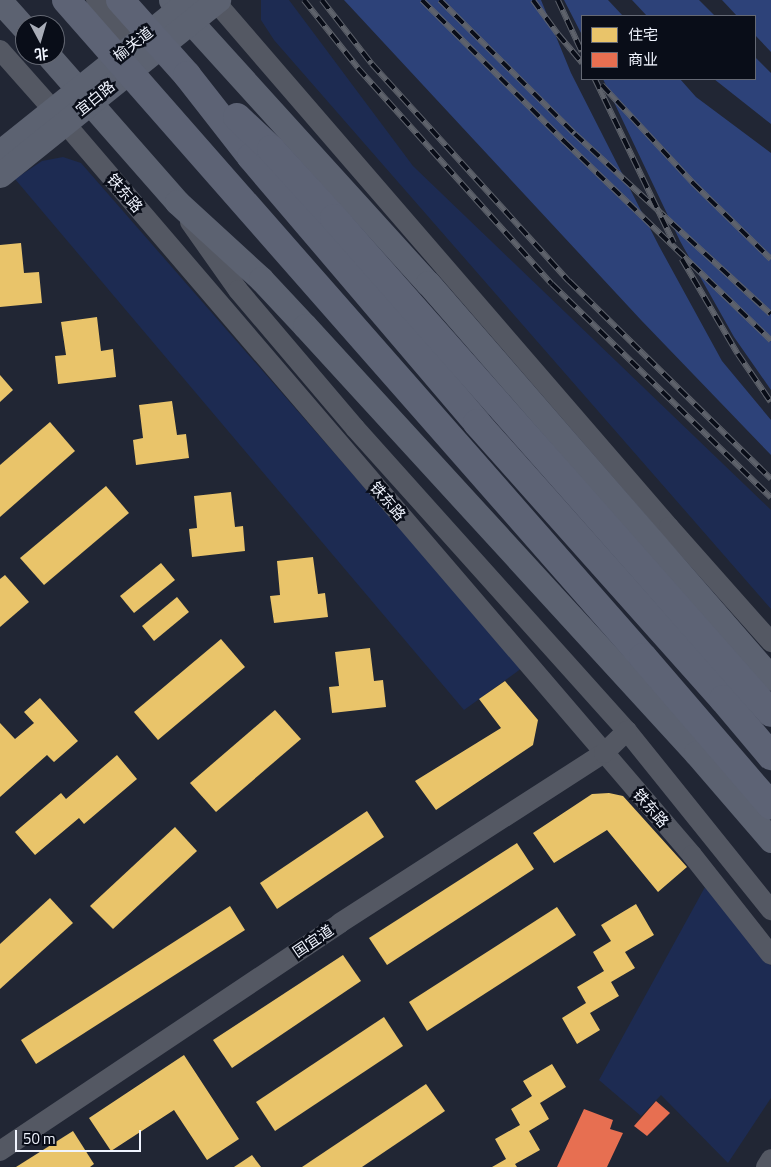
<!DOCTYPE html>
<html>
<head>
<meta charset="utf-8">
<style>
	body { margin:0 }
	#map { position:relative; width:771px; height:1167px; overflow:hidden; background:#212634; font-family:"Titillium Web","Noto Sans SC",sans-serif }
	div>[style] { position:absolute }
	[style*='--x'] { left:calc(var(--x)*1px); top:calc(var(--y)*1px); width:calc(var(--w)*1px); rotate:calc(var(--a)*1deg) }
	.green>* { inset:0; background:#1d2b52 }
	.forest>* { inset:0; background:#2d4279 }
	.homes>* { inset:0; background:#e9c46a }
	.shops>* { inset:0; background:#e76f51 }
	.minor>* { height:20px; margin:-10px; padding:0 10px; transform-origin:10px; border-radius:10px; background:#545863 }
	.major>* { height:25px; margin:-12.5px; padding:0 12.5px; transform-origin:12.5px; border-radius:12.5px; background:#5c6271 }
	.highway>* { height:28px; margin:-14px; padding:0 14px; transform-origin:14px; border-radius:14px; background:#5d6375 }
	.rail>* { height:5.5px; margin-top:-2.75px; transform-origin:0; background:repeating-linear-gradient(90deg,#090d18 0 11px,#5e626b 0 22px); box-sizing:border-box; border-block:1px solid #5e626b }
	span { translate:-50% -50%; white-space:nowrap; text-align:center; line-height:1.15; -webkit-text-stroke:5px #090d18; paint-order:stroke }
	.street-label { font-size:15px; color:#f0f4fe }
	.legend { position:absolute; left:581px; top:15px; width:175px; height:65px; box-sizing:border-box; background:#090d18; border:1px solid #656974; margin:0; padding:6px 9px; list-style:none; font-size:15px; color:#f0f4fe }
	.legend li { display:flex; align-items:center; gap:10px; height:25px }
	.legend b { width:25px; border:1px solid #656974 }
	.north { position:absolute; left:15px; top:15px; width:50px; height:50px; box-sizing:border-box; background:#090d18; border:1px solid #656974; border-radius:50%; rotate:174deg; font-size:14px; font-weight:700; line-height:20px; text-align:center; color:#f0f4fe }
	.north::after { content:''; display:block; margin:auto; width:18px; height:22px; background:#a8acb7; clip-path:polygon(50% 0,100% 100%,50% 72%,0 100%) }
	.scale { position:absolute; left:15px; top:1130px; width:126px; height:22px; box-sizing:border-box; border:2px solid #f0f4fe; border-top:0; padding-left:6px; font-size:15px; line-height:18px; white-space:nowrap; color:#f0f4fe; -webkit-text-stroke:4px #090d18; paint-order:stroke }
</style>
</head>
<body>
<div id="map">
	<div class="green">
		<i style="clip-path:polygon(261px 0,289px 0,413px 166px,771px 510px,771px 609px,274px 40px,261px 20px)"></i>
		<i style="clip-path:polygon(63px 157px,81px 163px,522px 668px,464px 710px,15px 179px,42px 161px)"></i>
		<i style="clip-path:polygon(705px 887px,771px 966px,771px 1098px,728px 1163px,661px 1095px,641px 1116px,599px 1080px)"></i>
	</div>
	<div class="forest">
		<i style="clip-path:polygon(344px 0,541px 0,571px 73px,659px 246px,722px 361px,771px 420px,771px 455px,641px 320px)"></i>
		<i style="clip-path:polygon(564px 0,608px 0,623px 16px,582px 16px,582px 35px)"></i>
		<i style="clip-path:polygon(632px 0,699px 0,715px 16px,647px 16px)"></i>
		<i style="clip-path:polygon(722px 0,771px 0,771px 52px,755px 35px,755px 16px,737px 16px)"></i>
		<i style="clip-path:polygon(755px 57px,771px 73px,771px 124px,714px 79px,755px 79px)"></i>
		<i style="clip-path:polygon(603px 79px,680px 79px,696px 97px,771px 153px,771px 390px,734px 337px,680px 241px)"></i>
	</div>
	<div class="homes">
		<i style="clip-path:polygon(21px 243px,24px 273px,39px 272px,42px 303px,0 307px,0 245px)"></i>
		<i style="clip-path:polygon(97px 317px,101px 351px,113px 349px,116px 377px,58px 384px,55px 356px,66px 355px,61px 322px)"></i>
		<i style="clip-path:polygon(0 375px,13px 390px,0 402px)"></i>
		<i style="clip-path:polygon(172px 401px,177px 435px,186px 434px,189px 458px,136px 465px,133px 440px,143px 438px,139px 405px)"></i>
		<i style="clip-path:polygon(50px 422px,75px 451px,0 517px,0 465px)"></i>
		<i style="clip-path:polygon(106px 486px,129px 513px,44px 585px,20px 558px)"></i>
		<i style="clip-path:polygon(231px 492px,235px 527px,243px 526px,245px 551px,192px 557px,189px 529px,197px 528px,194px 496px)"></i>
		<i style="clip-path:polygon(313px 557px,318px 594px,325px 593px,328px 617px,274px 623px,270px 596px,280px 595px,277px 561px)"></i>
		<i style="clip-path:polygon(161px 563px,175px 580px,134px 613px,120px 596px)"></i>
		<i style="clip-path:polygon(5px 575px,29px 602px,0 627px,0 579px)"></i>
		<i style="clip-path:polygon(177px 597px,189px 612px,154px 641px,142px 626px)"></i>
		<i style="clip-path:polygon(221px 639px,245px 667px,158px 740px,134px 712px)"></i>
		<i style="clip-path:polygon(370px 648px,374px 681px,383px 680px,386px 707px,332px 713px,329px 687px,339px 686px,335px 652px)"></i>
		<i style="clip-path:polygon(505px 681px,538px 720px,533px 745px,436px 810px,415px 781px,501px 728px,479px 699px)"></i>
		<i style="clip-path:polygon(40px 698px,78px 741px,54px 762px,47px 755px,0 797px,0 723px,15px 739px,34px 723px,24px 712px)"></i>
		<i style="clip-path:polygon(275px 710px,301px 739px,216px 812px,190px 783px)"></i>
		<i style="clip-path:polygon(117px 755px,137px 779px,84px 824px,79px 818px,35px 855px,15px 832px,61px 793px,66px 799px)"></i>
		<i style="clip-path:polygon(609px 793px,623px 796px,687px 867px,658px 892px,607px 830px,554px 863px,533px 833px,592px 794px)"></i>
		<i style="clip-path:polygon(367px 811px,384px 837px,277px 909px,260px 883px)"></i>
		<i style="clip-path:polygon(175px 827px,197px 851px,113px 929px,90px 906px)"></i>
		<i style="clip-path:polygon(517px 843px,534px 869px,387px 965px,369px 938px)"></i>
		<i style="clip-path:polygon(50px 898px,73px 923px,0 989px,0 944px)"></i>
		<i style="clip-path:polygon(636px 904px,654px 935px,625px 952px,635px 968px,611px 982px,619px 996px,590px 1013px,600px 1030px,577px 1044px,562px 1018px,586px 1003px,577px 987px,604px 971px,593px 952px,611px 941px,601px 925px)"></i>
		<i style="clip-path:polygon(230px 906px,245px 930px,36px 1064px,21px 1040px)"></i>
		<i style="clip-path:polygon(557px 907px,576px 935px,427px 1031px,409px 1002px)"></i>
		<i style="clip-path:polygon(343px 955px,361px 981px,232px 1068px,213px 1040px)"></i>
		<i style="clip-path:polygon(384px 1017px,403px 1046px,275px 1131px,256px 1102px)"></i>
		<i style="clip-path:polygon(184px 1055px,239px 1139px,207px 1160px,174px 1110px,111px 1151px,89px 1118px)"></i>
		<i style="clip-path:polygon(552px 1064px,566px 1087px,540px 1103px,549px 1119px,529px 1131px,540px 1150px,515px 1164px,517px 1167px,492px 1167px,506px 1159px,495px 1139px,520px 1125px,511px 1109px,532px 1096px,523px 1081px)"></i>
		<i style="clip-path:polygon(426px 1084px,445px 1111px,362px 1167px,302px 1167px)"></i>
		<i style="clip-path:polygon(73px 1131px,94px 1164px,90px 1167px,16px 1167px)"></i>
		<i style="clip-path:polygon(252px 1155px,261px 1167px,234px 1167px)"></i>
	</div>
	<div class="shops">
		<i style="clip-path:polygon(656px 1101px,670px 1113px,647px 1136px,634px 1126px)"></i>
		<i style="clip-path:polygon(584px 1109px,613px 1120px,610px 1129px,623px 1133px,607px 1167px,557px 1167px)"></i>
	</div>
	<div class="minor">
		<i style="--x:96;--y:0;--w:57;--a:47.9"></i>
		<i style="--x:214;--y:0;--w:696;--a:49.19"></i>
		<i style="--x:669;--y:527;--w:154;--a:48.4"></i>
		<i style="--x:0;--y:50;--w:96;--a:48.4"></i>
		<i style="--x:64;--y:122;--w:965;--a:49.41"></i>
		<i style="--x:692;--y:855;--w:127;--a:51.7"></i>
		<i style="--x:190;--y:222;--w:83;--a:54.8"></i>
		<i style="--x:238;--y:290;--w:181;--a:49.7"></i>
		<i style="--x:355;--y:428;--w:407;--a:48.1"></i>
		<i style="--x:627;--y:731;--w:230;--a:51.2"></i>
		<i style="--x:0;--y:1151;--w:409;--a:-33.8"></i>
		<i style="--x:340;--y:923;--w:314;--a:-32.8"></i>
		<i style="--x:604;--y:753;--w:32;--a:-44"></i>
		<i style="--x:766;--y:1167;--w:9;--a:-58"></i>
	</div>
	<div class="major">
		<i style="--x:171;--y:0;--w:382;--a:47.8"></i>
		<i style="--x:428;--y:283;--w:523;--a:49.03"></i>
		<i style="--x:0;--y:1;--w:38;--a:48"></i>
		<i style="--x:48;--y:55;--w:196;--a:48.7"></i>
		<i style="--x:177;--y:202;--w:114;--a:42.5"></i>
		<i style="--x:261;--y:279;--w:64;--a:46.9"></i>
		<i style="--x:305;--y:326;--w:579;--a:47.52"></i>
		<i style="--x:696;--y:753;--w:115;--a:49.2"></i>
		<i style="--x:0;--y:152;--w:243;--a:-38.7"></i>
		<i style="--x:0;--y:175;--w:280;--a:-38.8"></i>
	</div>
	<div class="highway">
		<i style="--x:66;--y:0;--w:874;--a:48.71"></i>
		<i style="--x:643;--y:657;--w:196;--a:49.3"></i>
		<i style="--x:120;--y:0;--w:101;--a:48.2"></i>
		<i style="--x:187;--y:75;--w:104;--a:52"></i>
		<i style="--x:251;--y:157;--w:349;--a:49.6"></i>
		<i style="--x:477;--y:423;--w:370;--a:48.3"></i>
		<i style="--x:723;--y:699;--w:75;--a:49.9"></i>
		<i style="--x:237;--y:117;--w:47;--a:43.3"></i>
		<i style="--x:271;--y:149;--w:93;--a:47.6"></i>
		<i style="--x:334;--y:218;--w:660;--a:48.56"></i>
	</div>
	<div class="rail">
		<i style="--x:304;--y:0;--w:87;--a:51.5"></i>
		<i style="--x:358;--y:68;--w:290;--a:48.1"></i>
		<i style="--x:552;--y:284;--w:306;--a:44.3"></i>
		<i style="--x:322;--y:0;--w:81;--a:52"></i>
		<i style="--x:372;--y:64;--w:293;--a:47.8"></i>
		<i style="--x:569;--y:281;--w:283;--a:44.4"></i>
		<i style="--x:422;--y:0;--w:202;--a:44.8"></i>
		<i style="--x:565;--y:142;--w:286;--a:43.9"></i>
		<i style="--x:440;--y:0;--w:190;--a:44.8"></i>
		<i style="--x:575;--y:134;--w:266;--a:42.6"></i>
		<i style="--x:533;--y:0;--w:42;--a:53.7"></i>
		<i style="--x:558;--y:34;--w:38;--a:50"></i>
		<i style="--x:558;--y:0;--w:57;--a:65.2"></i>
		<i style="--x:595;--y:79;--w:182;--a:64.3"></i>
		<i style="--x:602;--y:85;--w:134;--a:47.1"></i>
		<i style="--x:693;--y:183;--w:109;--a:44.3"></i>
		<i style="--x:682;--y:259;--w:110;--a:59.5"></i>
		<i style="--x:738;--y:354;--w:58;--a:55.5"></i>
	</div>
	<div class="street-label">
		<span style="left:133px;top:44px;rotate:-38deg">榆关道</span>
		<span style="left:95px;top:98px;rotate:-39deg">宜白路</span>
		<span style="left:125px;top:193px;rotate:49deg">铁东路</span>
		<span style="left:388px;top:501px;rotate:49deg">铁东路</span>
		<span style="left:651px;top:808px;rotate:49deg">铁东路</span>
		<span style="left:313px;top:941px;rotate:-34deg">国宜道</span>
	</div>
	<ul class="legend">
	<li><b style="height:14px;background:#e9c46a"></b>住宅</li>
	<li><b style="height:14px;background:#e76f51"></b>商业</li>
	</ul>
	<div class="north">北</div>
	<div class="scale">50 m</div>
</div>
</body>
</html>
